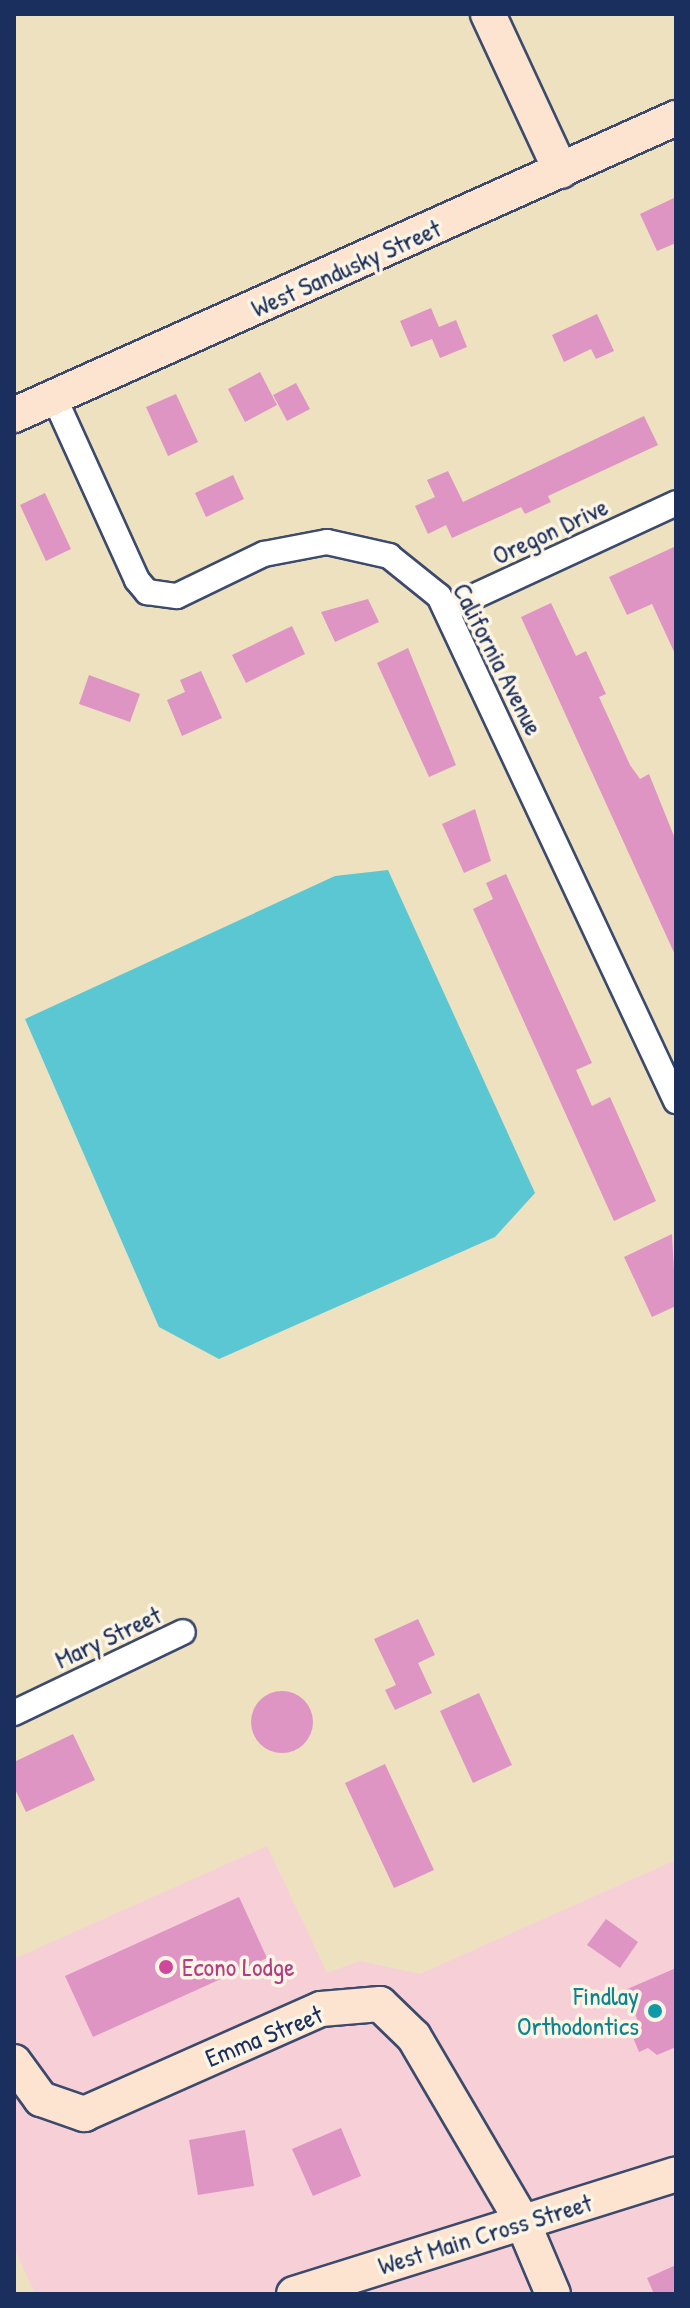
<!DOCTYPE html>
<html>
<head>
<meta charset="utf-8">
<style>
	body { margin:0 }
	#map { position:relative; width:690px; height:2308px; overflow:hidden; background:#eee1c0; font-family:"Patrick Hand",sans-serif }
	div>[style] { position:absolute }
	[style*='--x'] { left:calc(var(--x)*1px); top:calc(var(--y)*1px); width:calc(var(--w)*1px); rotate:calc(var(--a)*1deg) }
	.built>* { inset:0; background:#f6cfd7 }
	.water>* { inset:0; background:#5ac7d2 }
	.building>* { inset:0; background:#df95c3 }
	.round { border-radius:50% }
	.roads { filter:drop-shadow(2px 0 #3b4a6d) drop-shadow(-2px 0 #3b4a6d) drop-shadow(0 2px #3b4a6d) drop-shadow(0 -2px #3b4a6d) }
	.street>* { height:24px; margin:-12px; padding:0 12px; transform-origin:12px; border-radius:12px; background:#fff }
	.secondary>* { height:34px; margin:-17px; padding:0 17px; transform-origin:17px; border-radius:17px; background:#fde4d1 }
	.dots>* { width:22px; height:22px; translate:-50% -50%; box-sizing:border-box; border:4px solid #fcf5e5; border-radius:50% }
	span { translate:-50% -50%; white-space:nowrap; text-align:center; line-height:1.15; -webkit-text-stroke:7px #fcf5e5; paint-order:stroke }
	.street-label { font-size:26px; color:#1b2f5e }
	.hotel-label { font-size:26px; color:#b23c85 }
	.left { translate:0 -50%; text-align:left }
	.culture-label { font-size:26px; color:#0d838f }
	.right { translate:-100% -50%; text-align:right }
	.frame { position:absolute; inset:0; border:16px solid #1b2f5e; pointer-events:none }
</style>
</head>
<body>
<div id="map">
	<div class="built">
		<i style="clip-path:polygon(267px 1846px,327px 1973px,360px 1961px,420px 1974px,676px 1860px,676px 2294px,35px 2294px,14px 2248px,14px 1959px)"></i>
	</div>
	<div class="water">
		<i style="clip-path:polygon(388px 870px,535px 1193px,495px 1237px,219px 1359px,159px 1327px,25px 1019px,335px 876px)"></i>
	</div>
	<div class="building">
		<i style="clip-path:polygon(676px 197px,676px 243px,657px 251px,640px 214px)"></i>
		<i style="clip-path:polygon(431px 308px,439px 327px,456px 320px,467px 347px,440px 358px,432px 339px,411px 347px,400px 321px)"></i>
		<i style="clip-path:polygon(597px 314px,614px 351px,596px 359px,591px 349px,564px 362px,552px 335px)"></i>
		<i style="clip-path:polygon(260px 372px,277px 405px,245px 422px,228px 389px)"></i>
		<i style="clip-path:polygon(296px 383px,310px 409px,287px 421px,273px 395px)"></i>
		<i style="clip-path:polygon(176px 394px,198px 442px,168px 456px,146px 407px)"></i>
		<i style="clip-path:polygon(644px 416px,658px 445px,548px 496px,551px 502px,525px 514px,521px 507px,452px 538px,446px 525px,428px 534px,415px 506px,435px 497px,427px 480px,448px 471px,463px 502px)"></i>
		<i style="clip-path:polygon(233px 475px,244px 499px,206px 517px,195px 493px)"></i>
		<i style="clip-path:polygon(45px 493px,71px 549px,46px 561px,20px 505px)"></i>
		<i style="clip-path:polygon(676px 546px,676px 656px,652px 604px,627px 615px,609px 577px)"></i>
		<i style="clip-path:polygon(368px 599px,379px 622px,335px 642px,321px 612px)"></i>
		<i style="clip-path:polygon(551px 603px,576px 656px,586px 651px,606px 694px,599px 697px,630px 765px,640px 779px,649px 774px,676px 841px,676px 957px,521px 617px)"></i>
		<i style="clip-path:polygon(292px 626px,305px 654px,246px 683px,232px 655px)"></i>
		<i style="clip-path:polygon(408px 648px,456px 765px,429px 777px,377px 663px)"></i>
		<i style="clip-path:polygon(201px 671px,222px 718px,182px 736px,167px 700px,185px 692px,180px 680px)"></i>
		<i style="clip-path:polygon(89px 675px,140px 694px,130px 722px,79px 704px)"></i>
		<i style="clip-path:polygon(475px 809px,491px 861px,464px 873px,442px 824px)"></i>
		<i style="clip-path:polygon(506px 874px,592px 1063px,576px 1070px,592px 1106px,610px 1097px,656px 1201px,614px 1221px,473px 909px,493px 899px,486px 883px)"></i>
		<i style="clip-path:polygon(672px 1234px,676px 1306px,652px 1317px,624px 1257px)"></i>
		<i style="clip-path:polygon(418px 1619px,435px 1655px,418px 1663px,432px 1693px,395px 1710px,385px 1690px,396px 1685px,374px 1639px)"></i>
		<i class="round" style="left:251px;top:1691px;width:62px;height:62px"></i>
		<i style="clip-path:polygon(479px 1693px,512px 1765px,473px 1783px,440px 1711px)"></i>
		<i style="clip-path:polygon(73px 1734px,95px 1780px,26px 1812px,14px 1787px,14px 1762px)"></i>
		<i style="clip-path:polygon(385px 1764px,434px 1870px,394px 1888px,345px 1783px)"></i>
		<i style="clip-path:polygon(239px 1897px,267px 1958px,93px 2037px,65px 1976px)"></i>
		<i style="clip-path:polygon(606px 1919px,638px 1942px,620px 1968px,587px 1945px)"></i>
		<i style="clip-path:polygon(676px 1968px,676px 2047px,657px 2055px,648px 2048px,639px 2052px,632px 2035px,642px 2031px,625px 1990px)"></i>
		<i style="clip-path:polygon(341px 2128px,361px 2176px,313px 2196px,292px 2149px)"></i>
		<i style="clip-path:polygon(245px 2130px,254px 2186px,198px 2195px,189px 2140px)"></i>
		<i style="clip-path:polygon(676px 2265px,676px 2294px,654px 2294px,647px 2278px)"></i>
	</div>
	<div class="roads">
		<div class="street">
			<i style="--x:54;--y:397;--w:201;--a:65.6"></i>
			<i style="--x:137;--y:580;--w:16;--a:50"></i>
			<i style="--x:147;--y:592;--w:30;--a:8"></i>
			<i style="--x:177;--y:596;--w:97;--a:-25.8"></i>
			<i style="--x:264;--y:554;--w:64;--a:-10.8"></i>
			<i style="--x:327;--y:542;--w:64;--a:12.7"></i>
			<i style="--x:389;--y:556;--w:64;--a:38.7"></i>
			<i style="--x:439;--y:596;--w:558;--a:64.86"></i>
			<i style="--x:447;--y:609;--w:252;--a:-24.8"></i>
			<i style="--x:14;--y:1713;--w:187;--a:-25.6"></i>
		</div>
		<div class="secondary">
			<i style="--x:488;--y:14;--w:173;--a:65.1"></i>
			<i style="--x:14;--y:415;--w:726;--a:-24.16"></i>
			<i style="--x:14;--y:2062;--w:46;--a:53.9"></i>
			<i style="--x:41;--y:2099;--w:46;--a:19.2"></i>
			<i style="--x:84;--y:2114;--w:259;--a:-23.9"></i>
			<i style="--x:321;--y:2009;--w:59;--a:-4.8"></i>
			<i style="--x:380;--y:2004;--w:47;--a:44.1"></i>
			<i style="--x:414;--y:2037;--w:216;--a:59.6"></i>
			<i style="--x:523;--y:2223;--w:77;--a:67.1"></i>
			<i style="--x:294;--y:2294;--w:400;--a:-17.4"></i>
		</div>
	</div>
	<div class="dots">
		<i style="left:166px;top:1967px;background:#d1479c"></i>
		<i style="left:655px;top:2011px;background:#0f9aa8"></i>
	</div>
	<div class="street-label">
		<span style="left:346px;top:268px;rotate:-24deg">West Sandusky Street</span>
		<span style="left:550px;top:531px;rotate:-25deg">Oregon Drive</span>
		<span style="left:498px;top:659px;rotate:63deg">California Avenue</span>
		<span style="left:108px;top:1637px;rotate:-25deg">Mary Street</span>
		<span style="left:264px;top:2036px;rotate:-22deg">Emma Street</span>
		<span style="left:485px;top:2234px;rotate:-17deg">West Main Cross Street</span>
	</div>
	<div class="hotel-label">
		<span class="left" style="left:182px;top:1967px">Econo Lodge</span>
	</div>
	<div class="culture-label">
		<span class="right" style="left:639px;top:2011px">Findlay<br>Orthodontics</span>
	</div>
	<div class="frame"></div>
</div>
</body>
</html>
